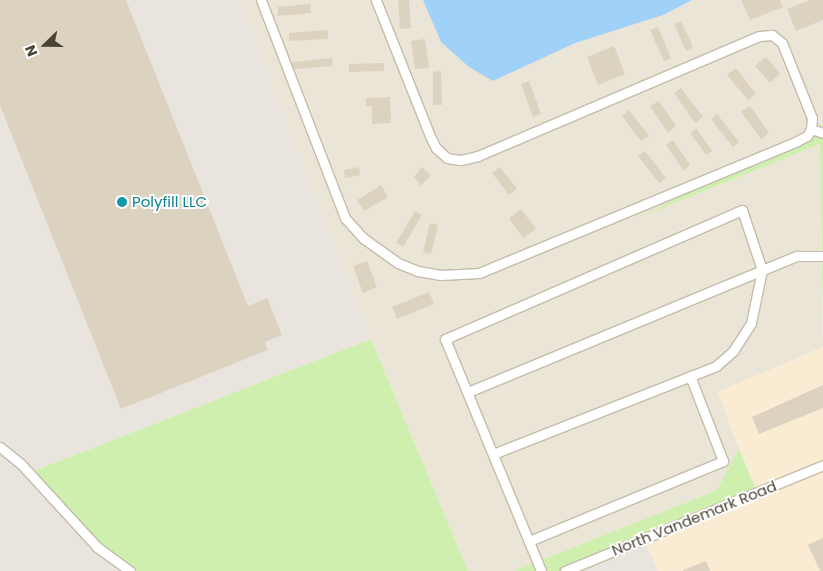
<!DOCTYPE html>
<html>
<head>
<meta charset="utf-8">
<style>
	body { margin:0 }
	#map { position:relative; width:823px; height:571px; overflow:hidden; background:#f6f3e9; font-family:Poppins,sans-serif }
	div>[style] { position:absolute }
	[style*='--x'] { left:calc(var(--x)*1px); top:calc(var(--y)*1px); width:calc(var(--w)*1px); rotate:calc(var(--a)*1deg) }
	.residential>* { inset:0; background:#ebe5d7 }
	.commercial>* { inset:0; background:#faebd3 }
	.industrial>* { inset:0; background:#e9e4de }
	.green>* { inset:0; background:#cfefae }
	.water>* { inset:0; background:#a0d1f9 }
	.building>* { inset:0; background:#dcd2c0 }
	.roads { filter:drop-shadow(1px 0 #c3bcaa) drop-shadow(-1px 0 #c3bcaa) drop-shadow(0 1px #c3bcaa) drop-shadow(0 -1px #c3bcaa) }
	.street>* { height:9px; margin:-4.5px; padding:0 4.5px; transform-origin:4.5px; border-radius:4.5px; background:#fff }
	.dots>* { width:14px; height:14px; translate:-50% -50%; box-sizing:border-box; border:2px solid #fff; border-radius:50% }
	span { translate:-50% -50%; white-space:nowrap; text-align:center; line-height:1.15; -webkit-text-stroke:4px #fff; paint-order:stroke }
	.culture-label { font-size:15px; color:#0d838f }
	.left { translate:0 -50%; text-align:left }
	.street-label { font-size:15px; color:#4b4436 }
	.north { position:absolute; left:20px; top:20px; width:50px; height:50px; -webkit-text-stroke:4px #fff; paint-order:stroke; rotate:248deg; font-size:14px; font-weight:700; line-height:20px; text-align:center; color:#4b4436 }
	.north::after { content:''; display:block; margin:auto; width:18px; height:22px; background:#4b4436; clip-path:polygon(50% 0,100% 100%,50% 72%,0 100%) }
</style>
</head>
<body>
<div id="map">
	<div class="residential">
		<i style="clip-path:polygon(239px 0,823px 0,823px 133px,647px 214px,820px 144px,823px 347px,718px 392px,739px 448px,717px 490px,514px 571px,468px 571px,371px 339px)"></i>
	</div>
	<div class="commercial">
		<i style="clip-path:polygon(823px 347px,823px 571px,658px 571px,644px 539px,757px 492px,718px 392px)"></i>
	</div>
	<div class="industrial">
		<i style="clip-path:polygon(0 0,239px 0,371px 339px,29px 473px,130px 571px,0 571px)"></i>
		<i style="clip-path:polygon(644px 539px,658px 571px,565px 571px)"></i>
	</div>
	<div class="green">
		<i style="clip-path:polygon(823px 124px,823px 323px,820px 144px,640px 217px)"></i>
		<i style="clip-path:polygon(371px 339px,468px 571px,130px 571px,97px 547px,29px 473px)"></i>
		<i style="clip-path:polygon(739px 448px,757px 492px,565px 571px,514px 571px,717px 490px)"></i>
	</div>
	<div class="water">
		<i style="clip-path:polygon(423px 0,692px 0,663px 15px,575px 43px,493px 81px,469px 67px,441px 42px)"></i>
	</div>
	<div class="building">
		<i style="clip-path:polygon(0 0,126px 0,248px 306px,267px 298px,282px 335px,265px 342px,268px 350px,121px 409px,0 105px)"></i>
		<i style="clip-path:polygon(398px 0,409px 0,411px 28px,400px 29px)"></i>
		<i style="clip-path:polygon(741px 0,780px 0,783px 7px,750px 20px)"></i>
		<i style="clip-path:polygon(810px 0,823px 0,823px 20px,796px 31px,787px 9px)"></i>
		<i style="clip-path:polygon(310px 4px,311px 13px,278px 16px,278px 7px)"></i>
		<i style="clip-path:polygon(681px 21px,693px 47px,686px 51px,674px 24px)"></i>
		<i style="clip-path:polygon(658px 27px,671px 58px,664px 61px,650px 30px)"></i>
		<i style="clip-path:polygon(328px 30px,328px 39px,289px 41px,289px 33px)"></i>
		<i style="clip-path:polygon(425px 39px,429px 68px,415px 69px,411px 41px)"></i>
		<i style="clip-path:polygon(614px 46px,625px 74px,598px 85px,587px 57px)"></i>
		<i style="clip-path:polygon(766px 57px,780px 74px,770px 83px,755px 66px)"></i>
		<i style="clip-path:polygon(332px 58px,333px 66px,294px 69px,292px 62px)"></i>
		<i style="clip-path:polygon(384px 63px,384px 71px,349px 72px,349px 64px)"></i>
		<i style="clip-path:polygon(736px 68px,756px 94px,748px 100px,727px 75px)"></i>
		<i style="clip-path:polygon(441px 71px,442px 105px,433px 105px,433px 72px)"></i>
		<i style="clip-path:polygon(529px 81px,541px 114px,533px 117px,521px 84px)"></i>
		<i style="clip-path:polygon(681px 88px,703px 117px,695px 123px,674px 93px)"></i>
		<i style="clip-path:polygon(390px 97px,391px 123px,372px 124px,372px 106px,366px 106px,366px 98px)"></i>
		<i style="clip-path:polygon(659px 101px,676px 126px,668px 133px,650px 106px)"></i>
		<i style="clip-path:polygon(750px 106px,769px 133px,761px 139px,741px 112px)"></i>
		<i style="clip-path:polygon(629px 110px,649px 136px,641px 141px,622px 116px)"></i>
		<i style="clip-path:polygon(717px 114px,739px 142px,733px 147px,711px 119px)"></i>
		<i style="clip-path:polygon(696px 128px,712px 151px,706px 155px,690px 133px)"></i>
		<i style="clip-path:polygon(673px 140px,690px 165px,684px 171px,666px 145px)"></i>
		<i style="clip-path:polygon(645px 151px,666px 178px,659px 183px,638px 156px)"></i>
		<i style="clip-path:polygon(359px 167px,360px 175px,345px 178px,344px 170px)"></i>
		<i style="clip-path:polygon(422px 167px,431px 175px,421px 186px,414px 177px)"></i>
		<i style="clip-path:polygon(500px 167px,517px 189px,509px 195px,492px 173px)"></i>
		<i style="clip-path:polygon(381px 185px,388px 197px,364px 211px,357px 200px)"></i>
		<i style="clip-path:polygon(521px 209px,536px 229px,523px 238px,509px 218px)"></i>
		<i style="clip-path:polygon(415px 211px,422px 215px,403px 247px,396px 243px)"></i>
		<i style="clip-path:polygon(430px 223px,438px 225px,431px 254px,423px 252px)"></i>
		<i style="clip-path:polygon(367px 261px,377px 287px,363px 293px,353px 266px)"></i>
		<i style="clip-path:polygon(429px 292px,434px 304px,397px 319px,392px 307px)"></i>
		<i style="clip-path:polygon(823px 385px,823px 408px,759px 434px,752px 417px)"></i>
		<i style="clip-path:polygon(823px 538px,823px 571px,820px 571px,808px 545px)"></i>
		<i style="clip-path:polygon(706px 561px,710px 571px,683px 571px,683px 570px)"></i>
	</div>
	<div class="roads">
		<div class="street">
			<i style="--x:261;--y:0;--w:234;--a:68.9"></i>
			<i style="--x:345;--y:218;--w:27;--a:48"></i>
			<i style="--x:363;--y:238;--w:43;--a:35.5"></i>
			<i style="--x:398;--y:263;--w:22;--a:22"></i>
			<i style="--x:418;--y:271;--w:23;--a:10"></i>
			<i style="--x:441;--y:275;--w:38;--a:-3"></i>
			<i style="--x:479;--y:273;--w:344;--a:-22.5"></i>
			<i style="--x:797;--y:141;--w:11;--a:-27"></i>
			<i style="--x:807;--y:136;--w:8;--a:-60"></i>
			<i style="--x:811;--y:129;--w:11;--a:-85"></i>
			<i style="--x:812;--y:118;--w:81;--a:-111.8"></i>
			<i style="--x:782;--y:43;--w:13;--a:-141"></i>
			<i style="--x:772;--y:35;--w:13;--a:176"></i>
			<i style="--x:759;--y:36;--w:306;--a:156.9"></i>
			<i style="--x:478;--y:156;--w:18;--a:167"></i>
			<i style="--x:460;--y:160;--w:13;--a:-171"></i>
			<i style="--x:447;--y:158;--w:15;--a:-138"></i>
			<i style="--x:436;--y:148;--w:13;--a:-117"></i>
			<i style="--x:430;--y:136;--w:146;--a:-111.7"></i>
			<i style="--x:811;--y:129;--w:13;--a:18"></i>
			<i style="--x:468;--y:392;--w:356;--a:-22.5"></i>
			<i style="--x:797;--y:256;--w:26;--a:0"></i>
			<i style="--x:0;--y:447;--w:27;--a:39"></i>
			<i style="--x:21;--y:464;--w:113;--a:47.5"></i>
			<i style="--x:97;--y:547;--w:41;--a:36"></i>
			<i style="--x:493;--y:454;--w:240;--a:-21.5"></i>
			<i style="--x:716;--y:366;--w:23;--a:-41"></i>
			<i style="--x:733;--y:351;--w:33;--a:-57"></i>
			<i style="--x:751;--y:323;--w:54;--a:-78.3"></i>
			<i style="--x:762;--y:270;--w:63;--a:-108.4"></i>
			<i style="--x:742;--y:210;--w:324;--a:156.5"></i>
			<i style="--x:445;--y:339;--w:251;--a:67.5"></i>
			<i style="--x:529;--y:541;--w:210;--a:-22.4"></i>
			<i style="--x:723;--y:461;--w:91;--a:-111.2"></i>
			<i style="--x:565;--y:571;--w:279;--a:-22.3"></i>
		</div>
	</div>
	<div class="dots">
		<i style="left:122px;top:202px;background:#0f9aa8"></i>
	</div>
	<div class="culture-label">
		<span class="left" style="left:132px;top:202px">Polyfill LLC</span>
	</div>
	<div class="street-label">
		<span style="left:694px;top:518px;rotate:-22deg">North Vandemark Road</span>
	</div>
	<div class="north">N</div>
</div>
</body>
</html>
